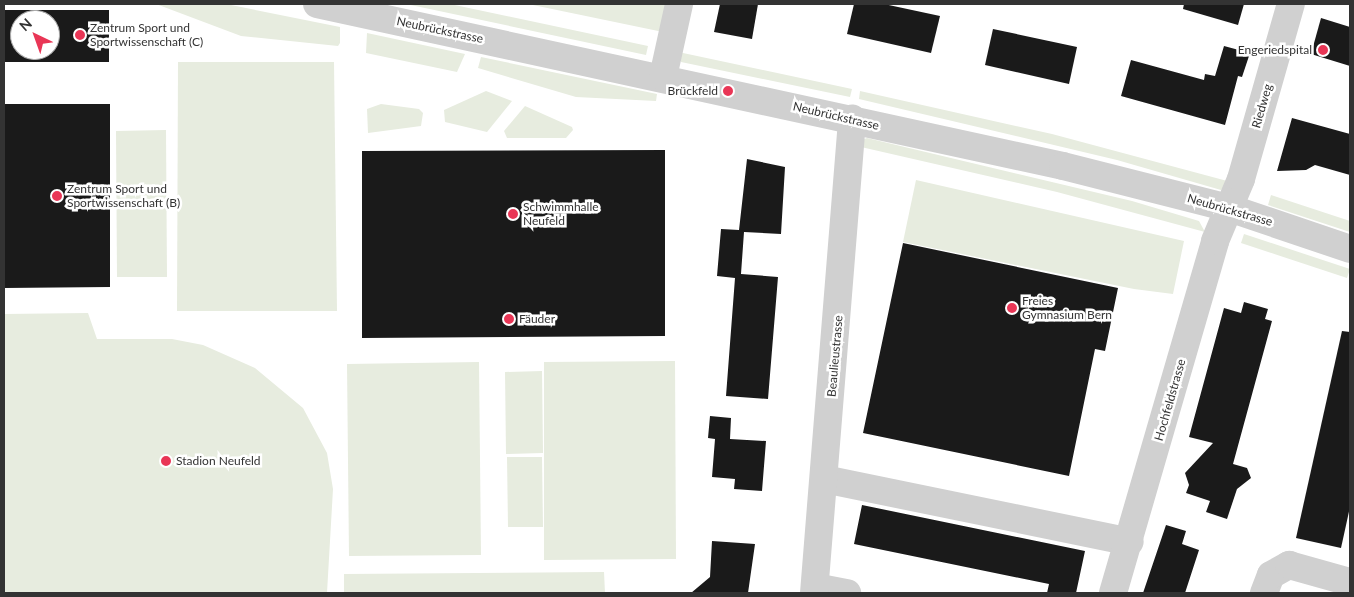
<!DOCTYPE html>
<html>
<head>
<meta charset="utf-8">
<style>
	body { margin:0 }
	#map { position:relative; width:1354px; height:597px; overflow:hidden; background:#fff; font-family:Lato,sans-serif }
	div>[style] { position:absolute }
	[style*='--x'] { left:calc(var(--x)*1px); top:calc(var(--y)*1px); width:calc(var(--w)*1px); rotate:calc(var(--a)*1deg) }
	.green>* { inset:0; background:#e7ecdf }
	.building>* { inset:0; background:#1a1a1a }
	.minor>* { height:28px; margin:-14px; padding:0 14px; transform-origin:14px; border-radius:14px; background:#d0d0d0 }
	.dots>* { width:14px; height:14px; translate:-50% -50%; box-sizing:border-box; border:2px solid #fff; border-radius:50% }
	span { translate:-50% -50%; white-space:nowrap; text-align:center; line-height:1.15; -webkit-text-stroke:5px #fff; paint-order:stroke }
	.poi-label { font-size:12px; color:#333 }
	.left { translate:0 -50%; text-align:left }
	.right { translate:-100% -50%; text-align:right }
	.street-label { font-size:12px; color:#333 }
	.frame { position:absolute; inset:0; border:5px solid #333; pointer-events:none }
	.north { position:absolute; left:10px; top:10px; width:50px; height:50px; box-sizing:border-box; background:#fff; border:1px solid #adadad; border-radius:50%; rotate:318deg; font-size:14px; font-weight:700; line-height:20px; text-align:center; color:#333 }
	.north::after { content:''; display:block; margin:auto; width:18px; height:22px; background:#e93656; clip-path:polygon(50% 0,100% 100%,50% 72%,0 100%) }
</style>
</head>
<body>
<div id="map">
	<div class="green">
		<i style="clip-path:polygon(156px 4px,226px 4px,340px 27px,340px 43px,338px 46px,241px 36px)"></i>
		<i style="clip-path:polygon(406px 4px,450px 4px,648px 46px,646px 55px)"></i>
		<i style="clip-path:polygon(528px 4px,670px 4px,663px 32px)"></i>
		<i style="clip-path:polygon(367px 33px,465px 54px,457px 72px,366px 53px)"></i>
		<i style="clip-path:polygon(681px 52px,683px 53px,852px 89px,850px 97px,681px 62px)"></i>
		<i style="clip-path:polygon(481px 57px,657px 94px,656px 101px,576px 97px,478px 68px)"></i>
		<i style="clip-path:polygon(178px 62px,334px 62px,337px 311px,177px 311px)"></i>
		<i style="clip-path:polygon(486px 91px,512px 101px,487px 132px,445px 122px,444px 110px)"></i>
		<i style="clip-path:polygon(860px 91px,1052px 134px,1231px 182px,1221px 190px,1117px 160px,859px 99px)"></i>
		<i style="clip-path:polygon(381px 104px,419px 109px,423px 113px,421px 126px,368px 133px,367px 109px)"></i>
		<i style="clip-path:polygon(525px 106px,572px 127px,573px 130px,566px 138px,507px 138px,504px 131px)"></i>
		<i style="clip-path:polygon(166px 130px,167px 277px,117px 277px,116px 131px)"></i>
		<i style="clip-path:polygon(867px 138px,1132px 201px,1199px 221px,1205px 232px,1057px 192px,861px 147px,862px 140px)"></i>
		<i style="clip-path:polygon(916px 180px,1184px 241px,1173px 294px,1134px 289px,903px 242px)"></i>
		<i style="clip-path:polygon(1271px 195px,1350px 221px,1350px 232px,1268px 205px)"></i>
		<i style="clip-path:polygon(1244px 234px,1350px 269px,1347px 278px,1241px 243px)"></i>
		<i style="clip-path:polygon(88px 313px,97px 339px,172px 339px,203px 345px,255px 368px,303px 408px,327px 453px,333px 489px,327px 593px,4px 593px,4px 314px)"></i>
		<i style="clip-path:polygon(675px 361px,676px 559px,544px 560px,544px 362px)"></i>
		<i style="clip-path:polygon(479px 362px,481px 555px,349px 556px,347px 364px)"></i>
		<i style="clip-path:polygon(542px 371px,543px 453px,506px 454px,505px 372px)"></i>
		<i style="clip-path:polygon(507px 457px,542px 457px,543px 527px,508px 527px)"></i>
		<i style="clip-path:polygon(604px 572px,605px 593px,344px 593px,344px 574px)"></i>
	</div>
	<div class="building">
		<i style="clip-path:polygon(720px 4px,758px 4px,752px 39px,714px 32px)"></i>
		<i style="clip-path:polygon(854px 4px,884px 4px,940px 16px,931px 53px,847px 34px)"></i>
		<i style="clip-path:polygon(1184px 4px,1244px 4px,1238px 25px,1183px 9px)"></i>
		<i style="clip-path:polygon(evenodd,4px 10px,109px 10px,109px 62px,4px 62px,4px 10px,20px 20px,50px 20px,50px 50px,20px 50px,20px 20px)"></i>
		<i style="clip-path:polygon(1321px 18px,1350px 27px,1350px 66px,1311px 54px)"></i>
		<i style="clip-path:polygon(993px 29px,1077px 47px,1069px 84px,985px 65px)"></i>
		<i style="clip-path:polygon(1224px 46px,1250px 53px,1242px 77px,1238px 76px,1225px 125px,1121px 96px,1131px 60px,1204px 80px,1205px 74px,1215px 76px)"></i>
		<i style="clip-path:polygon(4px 104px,110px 104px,110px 287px,4px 288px)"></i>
		<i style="clip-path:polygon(1292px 118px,1350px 134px,1350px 175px,1315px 165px,1306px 170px,1277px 171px)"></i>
		<i style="clip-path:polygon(665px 150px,665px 336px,362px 338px,362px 151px)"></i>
		<i style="clip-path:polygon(747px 159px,785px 167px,781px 234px,744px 232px,741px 274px,778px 277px,768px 399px,726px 396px,735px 278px,717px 276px,721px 229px,739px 230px)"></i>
		<i style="clip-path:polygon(903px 243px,1118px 288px,1105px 351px,1095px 349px,1069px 476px,863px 433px)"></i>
		<i style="clip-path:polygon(1244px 302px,1268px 309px,1265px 319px,1272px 321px,1233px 464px,1247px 468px,1251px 478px,1237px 489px,1227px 519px,1206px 512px,1210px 501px,1186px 493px,1189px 485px,1185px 473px,1213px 443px,1189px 437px,1224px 308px,1241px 313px)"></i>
		<i style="clip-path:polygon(1342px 331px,1350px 332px,1350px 507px,1341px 548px,1296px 538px)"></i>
		<i style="clip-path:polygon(710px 416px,731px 418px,730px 439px,766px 441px,762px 491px,734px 489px,735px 479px,712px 477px,715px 439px,708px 438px)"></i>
		<i style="clip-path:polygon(862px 505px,1085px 551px,1076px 593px,1047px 593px,1049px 584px,854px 544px)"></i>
		<i style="clip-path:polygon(1166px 525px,1186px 531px,1182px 544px,1199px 550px,1185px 593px,1143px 593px)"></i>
		<i style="clip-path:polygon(712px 541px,755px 544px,748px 593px,691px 593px,710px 577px)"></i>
	</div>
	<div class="minor">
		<i style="--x:317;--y:4;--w:763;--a:12.25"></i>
		<i style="--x:1063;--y:166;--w:171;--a:14.2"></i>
		<i style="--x:1229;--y:208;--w:128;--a:18.7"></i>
		<i style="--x:663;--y:77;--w:75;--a:-77.6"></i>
		<i style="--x:824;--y:479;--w:312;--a:11.6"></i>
		<i style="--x:815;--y:587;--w:33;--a:11"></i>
		<i style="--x:814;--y:593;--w:476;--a:-85.4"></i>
		<i style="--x:1113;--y:593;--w:366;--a:-73.8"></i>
		<i style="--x:1215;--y:241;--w:67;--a:-67.2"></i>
		<i style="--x:1241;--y:179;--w:182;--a:-74.1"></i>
		<i style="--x:1264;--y:593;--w:19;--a:-69"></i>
		<i style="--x:1271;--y:575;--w:21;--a:-29"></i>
		<i style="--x:1289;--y:565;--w:63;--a:15.6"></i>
	</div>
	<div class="dots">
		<i style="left:80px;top:35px;background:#e93656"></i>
		<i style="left:1323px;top:50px;background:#e93656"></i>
		<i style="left:728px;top:91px;background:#e93656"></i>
		<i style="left:57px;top:196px;background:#e93656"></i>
		<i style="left:513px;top:214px;background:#e93656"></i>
		<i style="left:1012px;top:308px;background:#e93656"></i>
		<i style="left:509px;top:319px;background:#e93656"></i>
		<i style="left:166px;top:461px;background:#e93656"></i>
	</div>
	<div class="poi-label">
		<span class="left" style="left:90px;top:35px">Zentrum Sport und<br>Sportwissenschaft (C)</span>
		<span class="right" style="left:1312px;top:50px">Engeriedspital</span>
		<span class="right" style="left:718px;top:91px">Brückfeld</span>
		<span class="left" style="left:67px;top:196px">Zentrum Sport und<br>Sportwissenschaft (B)</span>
		<span class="left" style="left:523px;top:214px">Schwimmhalle<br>Neufeld</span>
		<span class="left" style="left:1022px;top:308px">Freies<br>Gymnasium Bern</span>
		<span class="left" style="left:519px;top:319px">Fäuder</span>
		<span class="left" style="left:176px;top:461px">Stadion Neufeld</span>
	</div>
	<div class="street-label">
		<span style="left:440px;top:30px;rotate:12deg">Neubrückstrasse</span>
		<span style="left:1262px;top:106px;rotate:-74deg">Riedweg</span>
		<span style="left:836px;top:116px;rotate:13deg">Neubrückstrasse</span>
		<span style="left:1230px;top:210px;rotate:16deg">Neubrückstrasse</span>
		<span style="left:835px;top:356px;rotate:-85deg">Beaulieustrasse</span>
		<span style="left:1170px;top:400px;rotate:-74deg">Hochfeldstrasse</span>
	</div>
	<div class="frame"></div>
	<div class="north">N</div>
</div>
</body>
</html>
